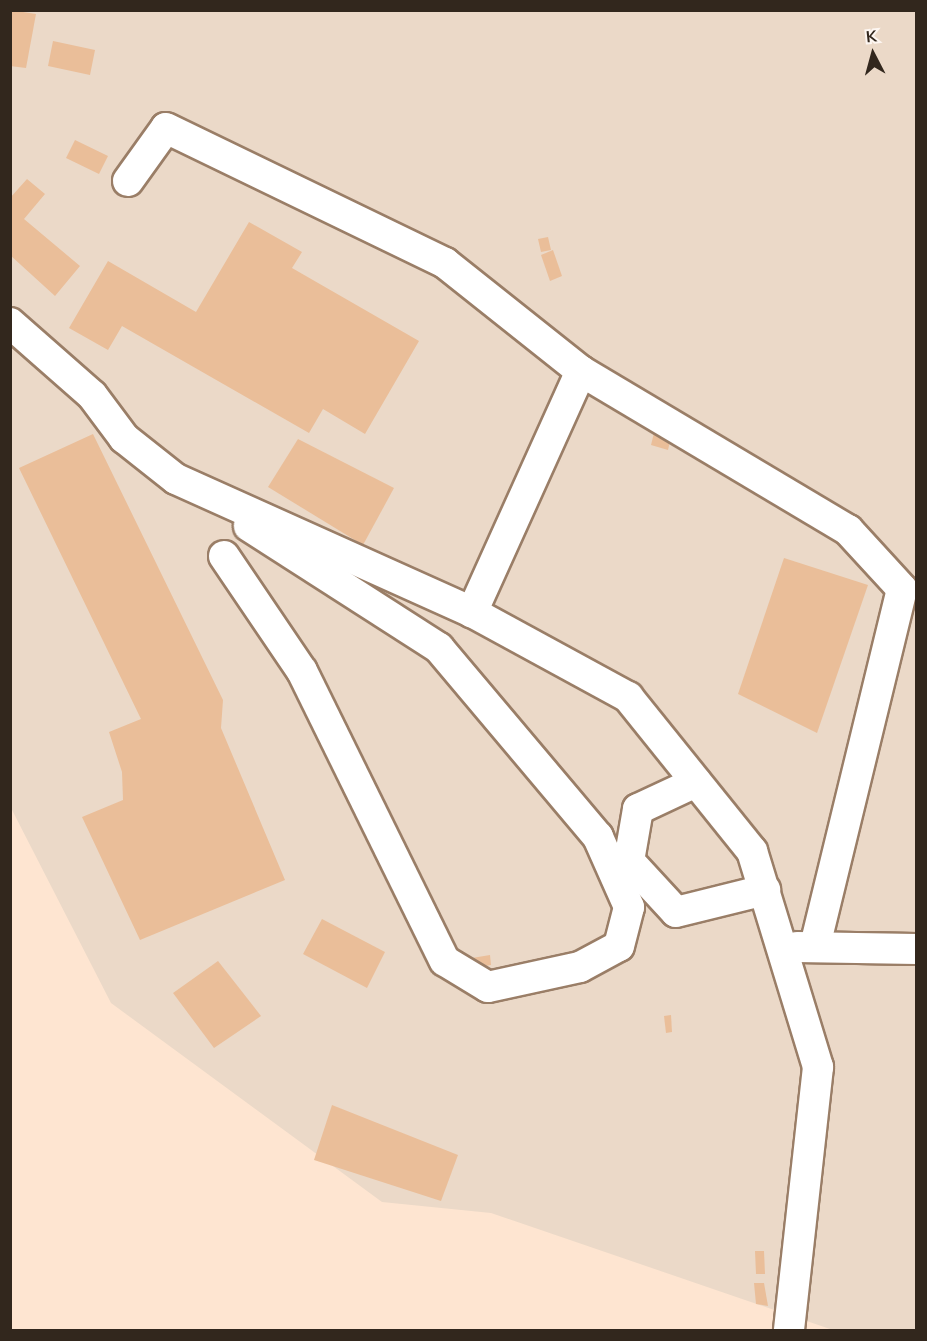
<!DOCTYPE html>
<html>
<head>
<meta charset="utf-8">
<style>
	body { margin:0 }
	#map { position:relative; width:927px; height:1341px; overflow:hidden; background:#fee5d1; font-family:Mulish,sans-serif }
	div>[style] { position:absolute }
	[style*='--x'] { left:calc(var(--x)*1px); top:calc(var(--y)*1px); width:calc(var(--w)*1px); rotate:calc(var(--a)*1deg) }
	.industrial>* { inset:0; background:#ebd9c8 }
	.building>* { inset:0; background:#eabe99 }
	.roads { filter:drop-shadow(2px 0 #9a7e67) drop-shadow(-2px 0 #9a7e67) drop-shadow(0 2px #9a7e67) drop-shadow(0 -2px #9a7e67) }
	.minor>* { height:30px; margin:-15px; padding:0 15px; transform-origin:15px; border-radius:15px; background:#fff }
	span { translate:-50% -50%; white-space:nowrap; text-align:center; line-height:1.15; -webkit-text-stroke:6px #fdf6f1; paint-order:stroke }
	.frame { position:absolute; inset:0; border:12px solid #32271d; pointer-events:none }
	.north { position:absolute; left:843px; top:24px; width:60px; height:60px; -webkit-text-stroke:4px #fdf6f1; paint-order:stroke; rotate:354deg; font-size:16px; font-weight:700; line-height:24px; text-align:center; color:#32271d }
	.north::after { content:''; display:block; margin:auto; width:21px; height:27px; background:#32271d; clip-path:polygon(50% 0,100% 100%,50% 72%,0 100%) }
</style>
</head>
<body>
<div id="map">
	<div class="industrial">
		<i style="clip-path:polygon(11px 11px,916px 11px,916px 1330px,833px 1330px,491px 1213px,382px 1202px,111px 1003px,11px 808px)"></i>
	</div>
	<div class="building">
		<i style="clip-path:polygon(10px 10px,36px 14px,26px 68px,10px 66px)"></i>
		<i style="clip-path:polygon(53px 41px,95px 50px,90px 75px,48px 66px)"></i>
		<i style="clip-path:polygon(75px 140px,108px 156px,99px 174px,66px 158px)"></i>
		<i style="clip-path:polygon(27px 179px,45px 194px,24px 219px,80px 266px,55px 296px,10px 255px,10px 198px)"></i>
		<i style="clip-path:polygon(249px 222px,302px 252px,292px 268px,419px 341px,365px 434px,323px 409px,309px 433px,122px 326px,108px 350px,69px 328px,108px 261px,196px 312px)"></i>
		<i style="clip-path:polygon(548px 237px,551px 250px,541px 252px,538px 239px)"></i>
		<i style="clip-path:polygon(553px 250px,562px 276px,550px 281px,541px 255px)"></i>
		<i style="clip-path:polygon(654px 433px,671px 437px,668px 450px,651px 445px)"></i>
		<i style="clip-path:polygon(93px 434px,223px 700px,221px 728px,285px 880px,140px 940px,82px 817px,123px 800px,122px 772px,109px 732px,141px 719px,19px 468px)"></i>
		<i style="clip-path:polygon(298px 439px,394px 488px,363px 545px,268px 487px)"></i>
		<i style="clip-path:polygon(784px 558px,868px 585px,817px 733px,738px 694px)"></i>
		<i style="clip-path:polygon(322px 919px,385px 952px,367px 988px,303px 954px)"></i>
		<i style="clip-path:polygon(490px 955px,491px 965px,468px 969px,466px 959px)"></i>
		<i style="clip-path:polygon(218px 961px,261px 1016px,214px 1048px,173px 993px)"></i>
		<i style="clip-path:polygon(671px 1015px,672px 1032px,666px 1033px,664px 1016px)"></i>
		<i style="clip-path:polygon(332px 1105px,458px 1155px,441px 1201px,314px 1160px)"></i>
		<i style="clip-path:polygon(755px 1251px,764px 1251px,765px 1274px,756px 1274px)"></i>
		<i style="clip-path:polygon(754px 1283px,764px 1283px,768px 1306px,756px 1304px)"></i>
	</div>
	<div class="roads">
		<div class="minor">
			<i style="--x:128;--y:181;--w:65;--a:-54.4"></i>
			<i style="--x:166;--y:128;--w:310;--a:25.8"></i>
			<i style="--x:445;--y:263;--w:174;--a:38.5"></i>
			<i style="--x:581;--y:371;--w:265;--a:114.3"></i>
			<i style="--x:10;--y:323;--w:109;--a:41.3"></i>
			<i style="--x:92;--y:395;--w:54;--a:53.3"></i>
			<i style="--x:124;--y:438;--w:66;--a:38.3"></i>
			<i style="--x:176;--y:479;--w:325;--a:24.2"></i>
			<i style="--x:472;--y:612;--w:178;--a:28.6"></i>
			<i style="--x:628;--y:697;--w:198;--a:51.2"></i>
			<i style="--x:752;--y:851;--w:226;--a:73"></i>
			<i style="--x:818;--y:1067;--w:265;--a:96.3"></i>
			<i style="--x:581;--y:371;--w:311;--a:30.8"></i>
			<i style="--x:848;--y:530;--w:80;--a:47.5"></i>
			<i style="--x:902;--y:589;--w:368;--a:103.7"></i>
			<i style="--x:224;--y:556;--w:139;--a:55.9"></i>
			<i style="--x:302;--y:671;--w:323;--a:63.8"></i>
			<i style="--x:445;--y:961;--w:50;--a:31.2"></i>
			<i style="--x:488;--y:987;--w:94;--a:-12.3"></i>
			<i style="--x:580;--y:967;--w:44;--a:-28.3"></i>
			<i style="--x:619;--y:946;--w:40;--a:-75.6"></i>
			<i style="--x:629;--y:907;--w:77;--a:-113.9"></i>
			<i style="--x:598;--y:837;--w:247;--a:-130.1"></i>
			<i style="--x:439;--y:648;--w:226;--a:-147.3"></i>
			<i style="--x:696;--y:782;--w:64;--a:155"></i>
			<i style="--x:638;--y:809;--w:53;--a:99.8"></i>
			<i style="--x:629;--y:861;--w:69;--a:47.3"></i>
			<i style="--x:676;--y:912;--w:92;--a:-13.9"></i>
			<i style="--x:797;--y:947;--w:119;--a:1"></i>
		</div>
	</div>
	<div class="frame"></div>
	<div class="north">K</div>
</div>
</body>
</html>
